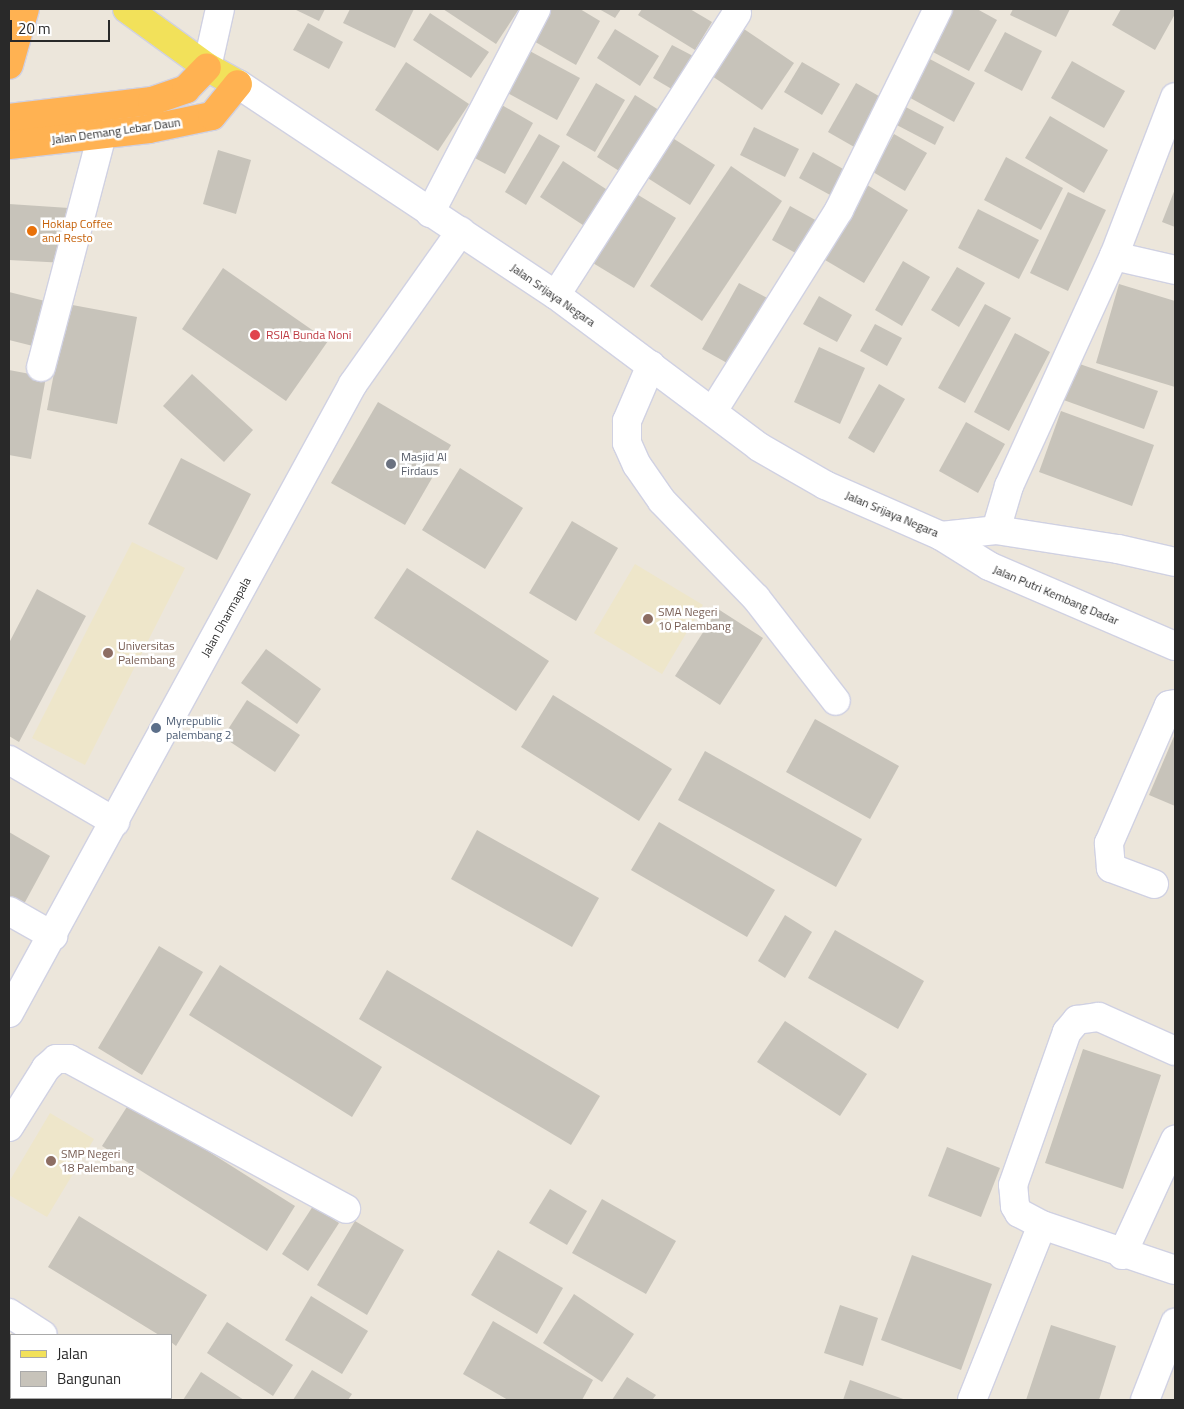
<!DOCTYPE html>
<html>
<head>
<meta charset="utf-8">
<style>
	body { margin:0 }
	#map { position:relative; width:1184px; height:1409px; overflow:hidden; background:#ece6db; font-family:"Titillium Web",sans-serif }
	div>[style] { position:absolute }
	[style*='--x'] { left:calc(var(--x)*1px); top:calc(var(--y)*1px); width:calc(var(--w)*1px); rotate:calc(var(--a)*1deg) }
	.education>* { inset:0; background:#eee6ca }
	.building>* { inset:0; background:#c7c3ba }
	.roads { filter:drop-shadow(1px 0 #d0d1e2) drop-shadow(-1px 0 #d0d1e2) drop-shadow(0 1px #d0d1e2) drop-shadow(0 -1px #d0d1e2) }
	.minor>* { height:28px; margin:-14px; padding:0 14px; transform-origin:14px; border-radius:14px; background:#fff }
	.major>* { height:28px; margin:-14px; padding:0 14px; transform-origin:14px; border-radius:14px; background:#f2e15a }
	.highway>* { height:28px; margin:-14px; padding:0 14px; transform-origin:14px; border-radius:14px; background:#ffb252 }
	.dots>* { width:14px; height:14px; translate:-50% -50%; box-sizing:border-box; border:2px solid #fff; border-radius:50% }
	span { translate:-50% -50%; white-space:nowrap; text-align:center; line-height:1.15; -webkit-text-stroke:5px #fff; paint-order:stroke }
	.street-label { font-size:12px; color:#292929 }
	.food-label { font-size:12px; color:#c56008 }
	.left { translate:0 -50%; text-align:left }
	.health-label { font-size:12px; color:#be3a42 }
	.worship-label { font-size:12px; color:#5b616d }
	.education-label { font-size:12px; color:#785e54 }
	.service-label { font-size:12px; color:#4e5e75 }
	.frame { position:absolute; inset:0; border:10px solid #292929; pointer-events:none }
	.legend { position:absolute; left:10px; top:1334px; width:162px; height:65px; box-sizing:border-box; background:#fff; border:1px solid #a9a9a9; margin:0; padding:6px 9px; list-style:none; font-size:15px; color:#292929 }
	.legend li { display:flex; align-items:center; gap:10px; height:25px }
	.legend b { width:25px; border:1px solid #a9a9a9 }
	.scale { position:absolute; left:10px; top:20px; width:100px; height:22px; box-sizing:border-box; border:2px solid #292929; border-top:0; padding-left:6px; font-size:15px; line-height:18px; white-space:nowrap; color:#292929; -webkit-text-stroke:4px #fff; paint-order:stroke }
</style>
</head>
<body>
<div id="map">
	<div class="education">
		<i style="clip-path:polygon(132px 542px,185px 568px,85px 765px,32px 738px)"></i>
		<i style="clip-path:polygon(635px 564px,703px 605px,662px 674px,594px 633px)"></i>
		<i style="clip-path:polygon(50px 1113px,94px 1139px,47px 1217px,9px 1195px,9px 1182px)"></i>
	</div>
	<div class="building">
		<i style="clip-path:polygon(294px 9px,325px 9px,319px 21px)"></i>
		<i style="clip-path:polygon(350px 9px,414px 9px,395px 48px,343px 23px)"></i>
		<i style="clip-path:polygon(443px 9px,519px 9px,496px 44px)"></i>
		<i style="clip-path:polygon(547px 9px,580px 9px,600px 21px,576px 65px,530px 39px)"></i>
		<i style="clip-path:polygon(599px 9px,621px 9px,615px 18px)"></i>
		<i style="clip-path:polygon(642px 9px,690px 9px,712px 22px,695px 50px,638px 15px)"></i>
		<i style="clip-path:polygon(954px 9px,977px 9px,997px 20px,969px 71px,931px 51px)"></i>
		<i style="clip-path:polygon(1013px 9px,1070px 9px,1056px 37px,1010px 15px)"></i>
		<i style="clip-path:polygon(1121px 9px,1175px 9px,1175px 14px,1155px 50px,1112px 25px)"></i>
		<i style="clip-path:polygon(430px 13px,489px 52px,471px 78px,413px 40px)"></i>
		<i style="clip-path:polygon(308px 23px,343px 42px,329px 69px,293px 50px)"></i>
		<i style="clip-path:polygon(741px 27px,794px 63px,762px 110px,709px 74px)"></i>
		<i style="clip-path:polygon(615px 29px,659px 56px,640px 86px,597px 58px)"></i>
		<i style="clip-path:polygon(1005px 32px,1042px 51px,1022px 91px,984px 71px)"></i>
		<i style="clip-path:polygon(672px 45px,695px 57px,675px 91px,653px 78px)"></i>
		<i style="clip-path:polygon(526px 49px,580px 78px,557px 120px,504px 91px)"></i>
		<i style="clip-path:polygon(926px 57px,975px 83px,954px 122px,905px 95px)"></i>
		<i style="clip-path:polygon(1072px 61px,1125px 91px,1104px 128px,1051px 98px)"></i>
		<i style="clip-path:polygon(406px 62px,469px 104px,438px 151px,375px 110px)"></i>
		<i style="clip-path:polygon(802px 62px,840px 84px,822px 115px,784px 92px)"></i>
		<i style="clip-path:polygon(596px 83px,625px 100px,595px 152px,566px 135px)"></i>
		<i style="clip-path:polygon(856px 83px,884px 99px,856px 148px,828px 132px)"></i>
		<i style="clip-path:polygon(635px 95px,662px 112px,624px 174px,597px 157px)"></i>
		<i style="clip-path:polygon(500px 104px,533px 123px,505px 174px,471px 156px)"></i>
		<i style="clip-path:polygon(900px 104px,944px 127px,935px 145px,891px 122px)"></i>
		<i style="clip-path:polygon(1050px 116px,1108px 150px,1084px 193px,1025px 158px)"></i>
		<i style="clip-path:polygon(754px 127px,799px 149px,785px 177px,740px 155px)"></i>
		<i style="clip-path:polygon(539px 134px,560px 146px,526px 205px,505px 192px)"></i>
		<i style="clip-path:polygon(894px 134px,927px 153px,905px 191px,873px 172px)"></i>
		<i style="clip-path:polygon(671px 137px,715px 165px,690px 205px,646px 177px)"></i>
		<i style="clip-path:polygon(218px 150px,251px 160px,236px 214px,203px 204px)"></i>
		<i style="clip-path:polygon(813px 152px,845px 170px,832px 196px,799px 178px)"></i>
		<i style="clip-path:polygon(1006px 157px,1063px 188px,1041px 230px,984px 200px)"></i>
		<i style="clip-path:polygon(563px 161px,609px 191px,586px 227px,540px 197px)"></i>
		<i style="clip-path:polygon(731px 166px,782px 201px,702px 321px,650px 286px)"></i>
		<i style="clip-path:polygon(864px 183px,908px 210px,864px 283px,820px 257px)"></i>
		<i style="clip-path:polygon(1175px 189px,1175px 227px,1162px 222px)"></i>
		<i style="clip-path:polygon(630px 190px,676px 218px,634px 288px,588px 260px)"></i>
		<i style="clip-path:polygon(1068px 192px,1106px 210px,1068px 291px,1030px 273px)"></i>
		<i style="clip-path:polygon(9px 204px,69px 208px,66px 263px,9px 260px)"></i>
		<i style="clip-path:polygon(790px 206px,819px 222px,801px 256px,772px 240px)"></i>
		<i style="clip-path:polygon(978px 209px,1039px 240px,1019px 279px,958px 248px)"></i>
		<i style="clip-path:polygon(903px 261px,930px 277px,902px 326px,875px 310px)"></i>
		<i style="clip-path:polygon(957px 267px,985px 283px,959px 327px,931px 310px)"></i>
		<i style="clip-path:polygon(223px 268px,328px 341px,286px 401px,182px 329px)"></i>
		<i style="clip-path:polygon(739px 283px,773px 301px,736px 368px,702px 349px)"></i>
		<i style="clip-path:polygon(1119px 284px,1175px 301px,1175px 387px,1096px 363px)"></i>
		<i style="clip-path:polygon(9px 292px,45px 301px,33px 346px,9px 340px)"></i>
		<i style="clip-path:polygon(819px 296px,852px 315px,837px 342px,803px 324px)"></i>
		<i style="clip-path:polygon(67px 304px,137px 317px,117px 424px,47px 410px)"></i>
		<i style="clip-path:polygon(985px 304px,1011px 318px,965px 403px,938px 388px)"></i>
		<i style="clip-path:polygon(875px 324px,902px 338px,887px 366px,860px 351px)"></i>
		<i style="clip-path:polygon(1015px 333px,1050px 352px,1009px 431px,974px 412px)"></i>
		<i style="clip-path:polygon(819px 347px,865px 368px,840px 424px,794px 402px)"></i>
		<i style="clip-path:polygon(1071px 361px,1158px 391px,1144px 429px,1058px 398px)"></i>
		<i style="clip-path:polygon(9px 370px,46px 377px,31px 459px,9px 455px)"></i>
		<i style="clip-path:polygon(192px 374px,253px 430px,224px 462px,163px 406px)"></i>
		<i style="clip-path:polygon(879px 384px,905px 399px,874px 453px,848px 438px)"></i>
		<i style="clip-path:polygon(378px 402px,451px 445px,405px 525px,331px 483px)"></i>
		<i style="clip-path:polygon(1061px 411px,1154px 445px,1132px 506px,1039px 472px)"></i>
		<i style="clip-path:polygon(966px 422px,1005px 444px,978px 493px,939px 471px)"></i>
		<i style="clip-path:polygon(181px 458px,251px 494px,217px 560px,148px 524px)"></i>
		<i style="clip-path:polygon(460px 468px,523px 508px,485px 569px,422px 530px)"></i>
		<i style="clip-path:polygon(572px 521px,618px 548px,576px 621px,529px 593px)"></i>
		<i style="clip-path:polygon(407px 568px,549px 661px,516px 711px,374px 618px)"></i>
		<i style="clip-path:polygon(37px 589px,86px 616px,19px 742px,9px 736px,9px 643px)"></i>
		<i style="clip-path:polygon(718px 609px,763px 638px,720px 705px,675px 676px)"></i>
		<i style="clip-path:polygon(266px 649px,321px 689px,297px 724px,241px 683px)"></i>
		<i style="clip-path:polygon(553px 695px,672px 769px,639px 821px,521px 747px)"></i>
		<i style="clip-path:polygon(247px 700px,300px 735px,275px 772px,223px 737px)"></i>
		<i style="clip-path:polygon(815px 719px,899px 766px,870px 819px,786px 772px)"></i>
		<i style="clip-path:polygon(1175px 734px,1175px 806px,1149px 795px)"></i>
		<i style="clip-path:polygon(705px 751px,862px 839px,836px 887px,678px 800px)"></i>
		<i style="clip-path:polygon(659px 822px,775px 890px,747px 937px,631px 870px)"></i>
		<i style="clip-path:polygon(477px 830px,599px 898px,572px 947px,451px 879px)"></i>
		<i style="clip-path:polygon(9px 832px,50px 856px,24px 904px,9px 896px)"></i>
		<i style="clip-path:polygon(785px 915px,812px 932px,785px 978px,758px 961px)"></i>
		<i style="clip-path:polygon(835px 930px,924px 981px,898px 1029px,808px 978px)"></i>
		<i style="clip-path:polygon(159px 946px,203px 972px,142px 1075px,98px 1048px)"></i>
		<i style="clip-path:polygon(220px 965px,382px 1067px,352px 1117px,189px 1015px)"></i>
		<i style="clip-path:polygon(387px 970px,600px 1096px,571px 1145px,359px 1019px)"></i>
		<i style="clip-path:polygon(785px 1021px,867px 1074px,840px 1116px,757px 1062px)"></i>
		<i style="clip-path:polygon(1083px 1049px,1161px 1075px,1123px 1189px,1045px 1163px)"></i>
		<i style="clip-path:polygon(130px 1102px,295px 1206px,267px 1251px,102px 1146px)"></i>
		<i style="clip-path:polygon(947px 1147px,1000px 1168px,981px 1217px,928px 1196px)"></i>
		<i style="clip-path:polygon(550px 1189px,587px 1211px,567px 1245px,529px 1223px)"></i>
		<i style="clip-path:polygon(602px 1199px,676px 1241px,646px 1294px,572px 1253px)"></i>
		<i style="clip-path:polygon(313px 1206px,339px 1223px,308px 1271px,282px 1254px)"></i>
		<i style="clip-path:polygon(79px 1216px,207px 1295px,176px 1346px,171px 1342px,171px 1335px,159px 1335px,48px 1267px)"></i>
		<i style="clip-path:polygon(355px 1221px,404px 1250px,367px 1315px,317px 1285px)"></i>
		<i style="clip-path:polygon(498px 1250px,563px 1288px,537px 1334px,471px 1295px)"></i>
		<i style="clip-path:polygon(912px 1255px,992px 1284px,961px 1370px,881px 1340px)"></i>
		<i style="clip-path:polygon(574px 1294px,634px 1334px,602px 1382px,543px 1343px)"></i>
		<i style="clip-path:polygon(311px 1296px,368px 1331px,342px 1374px,285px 1340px)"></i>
		<i style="clip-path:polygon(840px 1305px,878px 1318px,863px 1366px,824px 1353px)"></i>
		<i style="clip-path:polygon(493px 1321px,593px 1380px,582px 1400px,508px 1400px,463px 1374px)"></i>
		<i style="clip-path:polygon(227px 1322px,293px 1365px,273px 1396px,207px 1353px)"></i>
		<i style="clip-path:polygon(1051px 1325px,1116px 1346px,1099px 1400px,1026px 1400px)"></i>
		<i style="clip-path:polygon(312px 1370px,352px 1394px,348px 1400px,293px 1400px)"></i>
		<i style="clip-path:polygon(201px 1372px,244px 1400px,183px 1400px)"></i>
		<i style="clip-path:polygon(627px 1377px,656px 1395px,652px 1400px,612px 1400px)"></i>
		<i style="clip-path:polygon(850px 1380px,906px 1400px,843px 1400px)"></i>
		<i style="clip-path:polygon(49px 1398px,67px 1398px,75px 1399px,48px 1400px)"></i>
	</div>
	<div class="roads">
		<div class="minor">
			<i style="--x:207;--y:67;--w:59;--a:-77.4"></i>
			<i style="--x:238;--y:84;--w:382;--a:33.6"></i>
			<i style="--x:556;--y:295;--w:254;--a:36.8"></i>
			<i style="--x:759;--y:447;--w:76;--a:29.9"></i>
			<i style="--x:825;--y:485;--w:127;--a:23.7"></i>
			<i style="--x:941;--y:536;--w:55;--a:-6.2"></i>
			<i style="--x:996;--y:530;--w:123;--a:8.9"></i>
			<i style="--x:1118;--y:549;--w:58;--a:12.8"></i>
			<i style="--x:430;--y:213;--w:230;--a:-62.5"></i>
			<i style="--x:1114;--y:256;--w:63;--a:12.9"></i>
			<i style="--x:556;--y:295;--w:335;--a:-57.3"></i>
			<i style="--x:651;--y:365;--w:61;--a:113.2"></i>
			<i style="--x:627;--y:421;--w:22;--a:90"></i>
			<i style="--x:627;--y:443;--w:24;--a:66"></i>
			<i style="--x:637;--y:465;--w:44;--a:55.2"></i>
			<i style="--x:662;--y:501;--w:135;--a:45.9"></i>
			<i style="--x:756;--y:598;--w:130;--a:52.2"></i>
			<i style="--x:41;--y:367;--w:241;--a:-75.3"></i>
			<i style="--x:713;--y:411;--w:237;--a:-57.9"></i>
			<i style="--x:839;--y:210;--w:224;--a:-63.8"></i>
			<i style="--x:996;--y:530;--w:46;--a:-73.5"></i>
			<i style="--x:1009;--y:486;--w:253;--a:-65.5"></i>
			<i style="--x:1114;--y:256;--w:170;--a:-69"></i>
			<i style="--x:941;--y:536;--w:57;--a:32"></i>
			<i style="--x:989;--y:566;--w:202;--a:23.3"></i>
			<i style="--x:9;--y:760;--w:123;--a:30.3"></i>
			<i style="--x:1154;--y:884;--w:46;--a:-159.6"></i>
			<i style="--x:1111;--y:868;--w:25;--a:-95"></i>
			<i style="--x:1109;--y:843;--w:150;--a:-66.5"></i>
			<i style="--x:1169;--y:705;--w:6;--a:-9"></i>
			<i style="--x:9;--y:911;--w:51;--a:29.6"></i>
			<i style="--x:9;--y:1013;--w:717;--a:-61.33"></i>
			<i style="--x:353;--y:384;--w:187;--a:-54.8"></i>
			<i style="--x:9;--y:1127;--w:70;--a:-57.9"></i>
			<i style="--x:46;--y:1068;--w:13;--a:-42"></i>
			<i style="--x:56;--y:1059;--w:13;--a:0"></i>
			<i style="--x:69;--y:1059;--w:315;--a:28.4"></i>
			<i style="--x:1042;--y:1225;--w:140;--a:18.7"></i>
			<i style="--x:1122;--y:1255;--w:127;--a:-65.3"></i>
			<i style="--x:9;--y:1313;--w:40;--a:32.9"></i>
			<i style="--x:136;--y:1398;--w:4;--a:27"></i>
			<i style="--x:15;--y:1400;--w:2;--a:-63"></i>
			<i style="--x:972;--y:1400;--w:188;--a:-68.2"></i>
			<i style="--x:1042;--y:1225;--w:26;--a:-152"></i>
			<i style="--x:1019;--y:1213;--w:8;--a:-120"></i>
			<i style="--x:1015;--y:1206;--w:21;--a:-95"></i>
			<i style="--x:1013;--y:1185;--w:162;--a:-70.6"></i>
			<i style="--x:1067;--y:1032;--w:16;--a:-50"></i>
			<i style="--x:1077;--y:1020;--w:22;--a:-8"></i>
			<i style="--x:1099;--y:1017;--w:83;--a:24.1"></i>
			<i style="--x:1145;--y:1400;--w:83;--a:-68.7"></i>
		</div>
		<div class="major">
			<i style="--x:127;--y:9;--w:99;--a:35.9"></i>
			<i style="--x:207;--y:67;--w:35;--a:29"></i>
		</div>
		<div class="highway">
			<i style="--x:9;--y:65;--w:58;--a:-74.1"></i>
			<i style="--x:9;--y:118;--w:144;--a:-6.8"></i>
			<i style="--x:152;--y:101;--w:36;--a:-19"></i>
			<i style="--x:186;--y:89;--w:30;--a:-46"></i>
			<i style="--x:9;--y:145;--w:141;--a:-6.5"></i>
			<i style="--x:149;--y:129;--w:64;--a:-11.7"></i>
			<i style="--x:212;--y:116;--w:41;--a:-50.9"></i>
		</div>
	</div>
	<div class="dots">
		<i style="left:32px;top:231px;background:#e8710a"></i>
		<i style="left:255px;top:335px;background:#e0444e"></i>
		<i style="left:391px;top:464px;background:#6b7280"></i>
		<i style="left:648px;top:619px;background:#8d6e63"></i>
		<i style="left:108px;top:653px;background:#8d6e63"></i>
		<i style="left:156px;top:728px;background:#5c6f8a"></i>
		<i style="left:51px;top:1161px;background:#8d6e63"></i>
	</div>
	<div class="street-label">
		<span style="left:116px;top:131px;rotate:-8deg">Jalan Demang Lebar Daun</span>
		<span style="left:553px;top:295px;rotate:35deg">Jalan Srijaya Negara</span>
		<span style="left:892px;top:514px;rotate:23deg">Jalan Srijaya Negara</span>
		<span style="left:1056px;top:595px;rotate:23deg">Jalan Putri Kembang Dadar</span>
		<span style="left:226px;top:617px;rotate:-61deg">Jalan Dharmapala</span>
	</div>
	<div class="food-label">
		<span class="left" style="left:42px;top:231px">Hoklap Coffee<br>and Resto</span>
	</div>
	<div class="health-label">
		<span class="left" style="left:266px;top:335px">RSIA Bunda Noni</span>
	</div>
	<div class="worship-label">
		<span class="left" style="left:401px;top:464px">Masjid Al<br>Firdaus</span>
	</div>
	<div class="education-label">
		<span class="left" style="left:658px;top:619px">SMA Negeri<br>10 Palembang</span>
		<span class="left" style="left:118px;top:653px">Universitas<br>Palembang</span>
		<span class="left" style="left:61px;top:1161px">SMP Negeri<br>18 Palembang</span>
	</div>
	<div class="service-label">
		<span class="left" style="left:166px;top:728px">Myrepublic<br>palembang 2</span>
	</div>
	<div class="frame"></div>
	<ul class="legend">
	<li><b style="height:6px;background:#f2e15a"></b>Jalan</li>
	<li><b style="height:14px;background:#c7c3ba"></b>Bangunan</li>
	</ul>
	<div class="scale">20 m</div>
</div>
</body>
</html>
